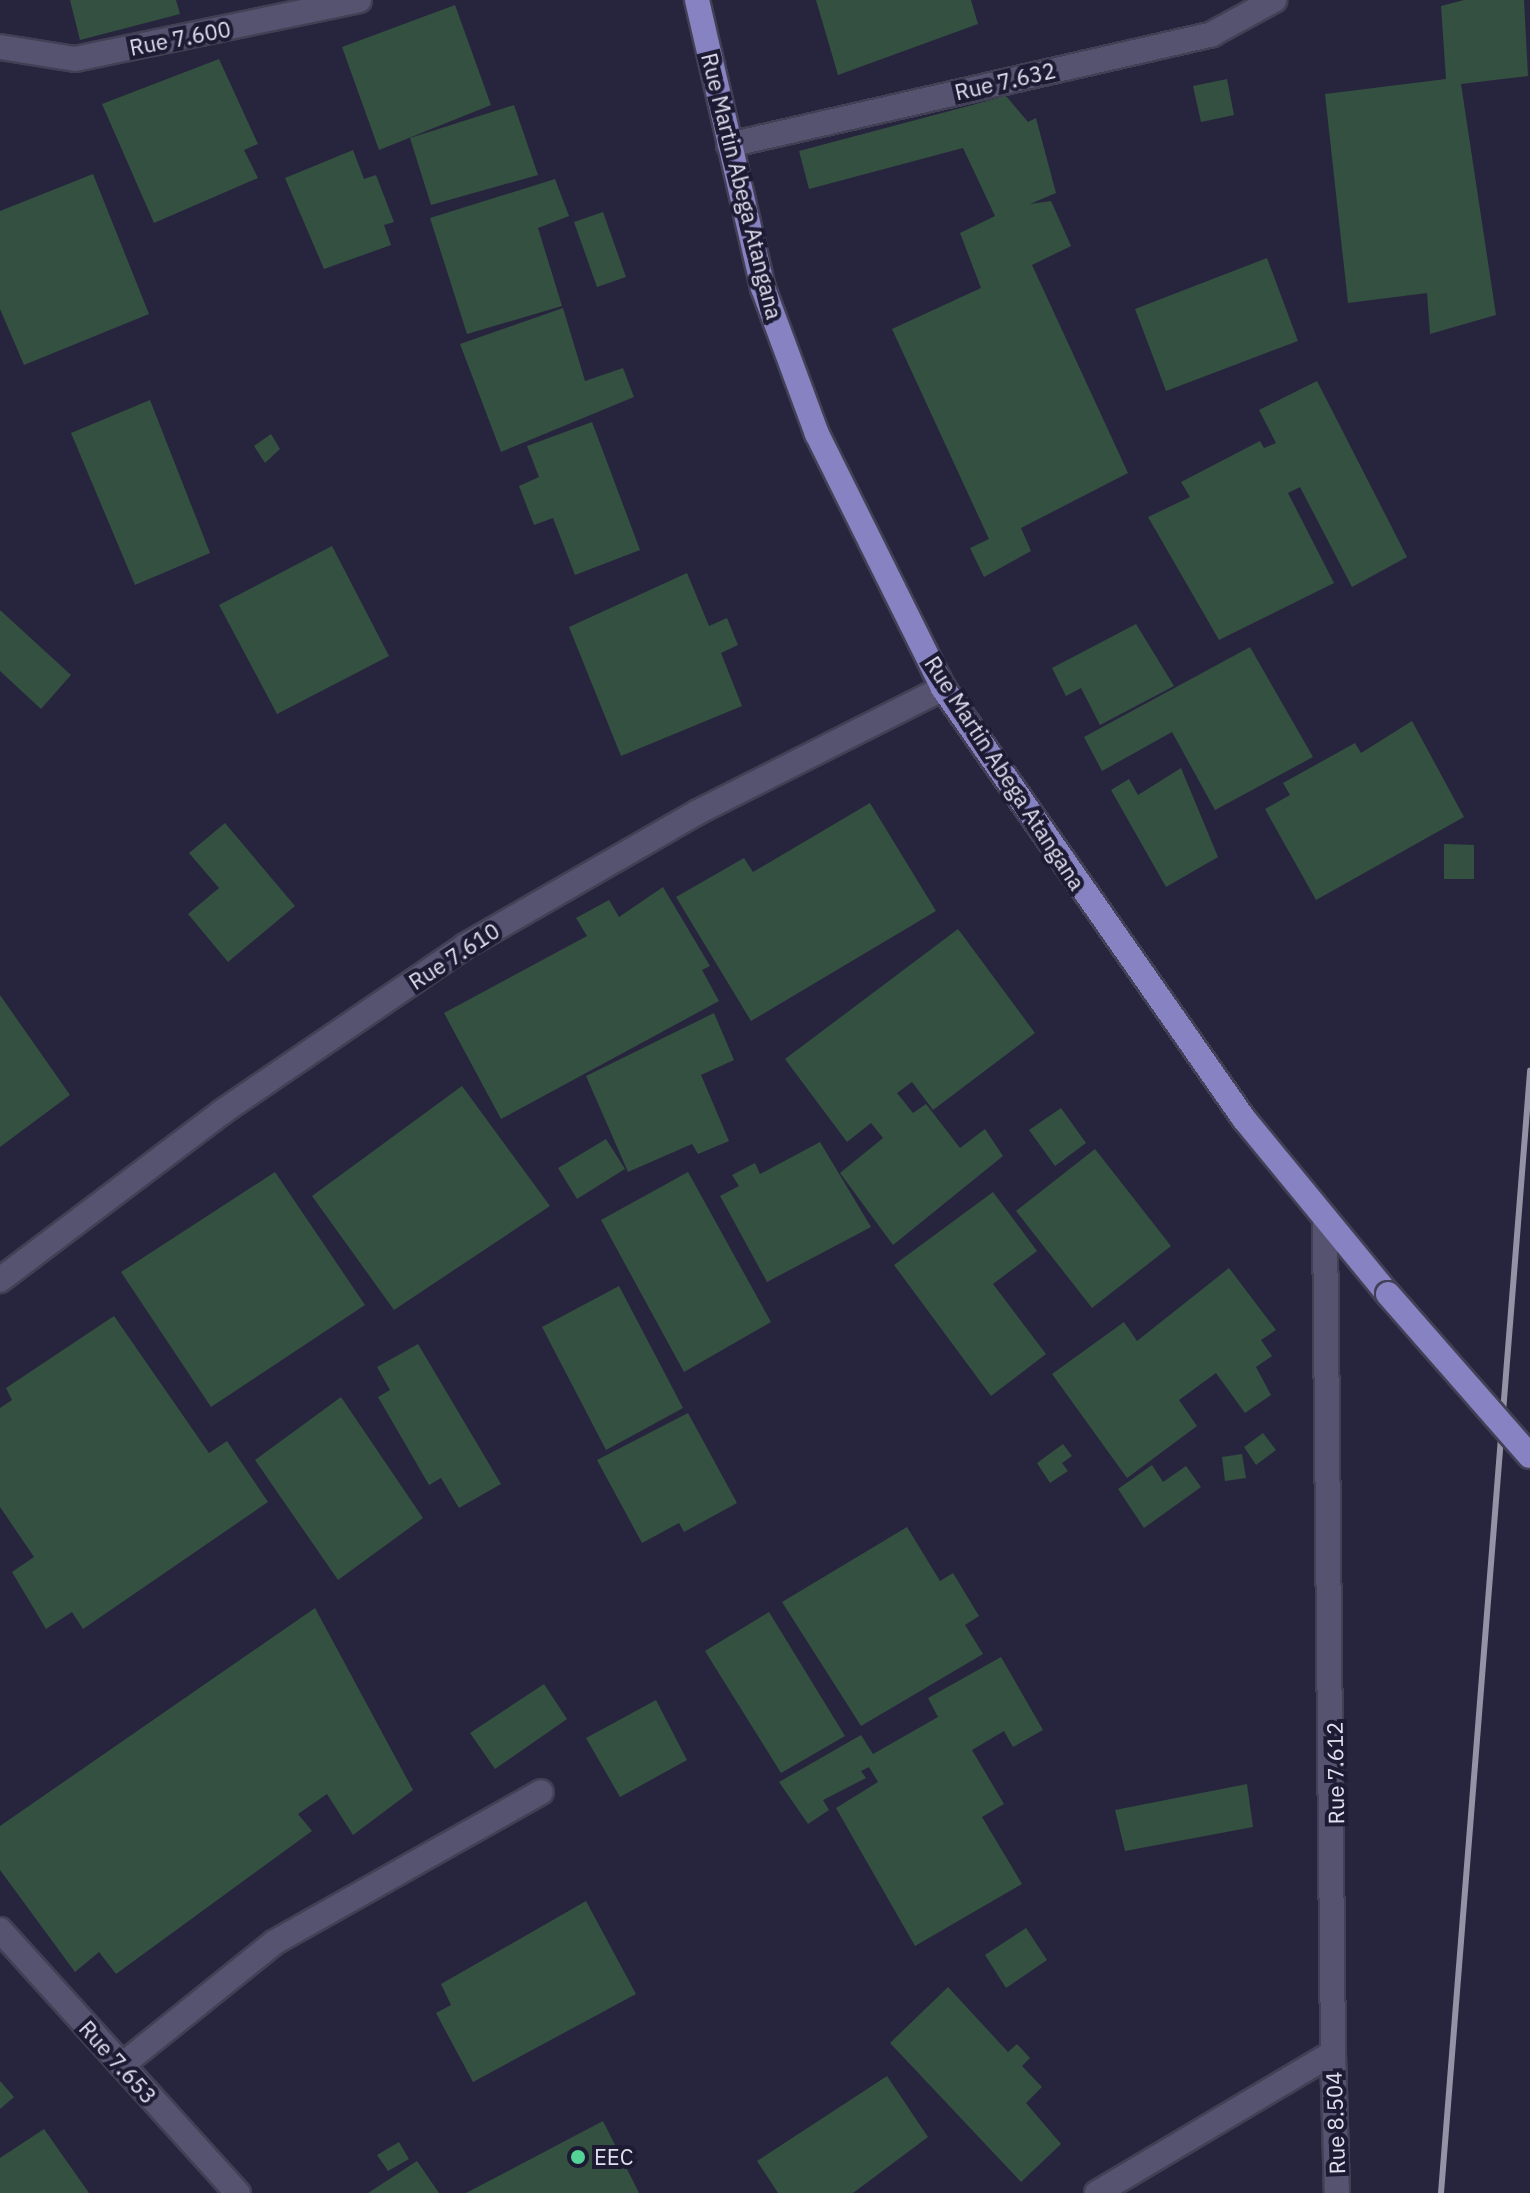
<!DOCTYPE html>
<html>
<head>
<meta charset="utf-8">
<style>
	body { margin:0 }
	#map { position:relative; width:1530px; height:2193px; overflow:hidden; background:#27253d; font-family:"IBM Plex Sans",sans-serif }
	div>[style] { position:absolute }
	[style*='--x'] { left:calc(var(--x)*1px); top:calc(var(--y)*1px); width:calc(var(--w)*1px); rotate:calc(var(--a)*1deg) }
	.building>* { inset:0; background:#335040 }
	.roads { filter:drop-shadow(2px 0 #424055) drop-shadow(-2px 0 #424055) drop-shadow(0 2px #424055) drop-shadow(0 -2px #424055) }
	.minor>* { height:24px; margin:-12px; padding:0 12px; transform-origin:12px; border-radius:12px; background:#55536f }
	.major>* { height:24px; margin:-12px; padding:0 12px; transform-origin:12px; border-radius:12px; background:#8782c2 }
	.rail>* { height:6px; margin:-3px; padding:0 3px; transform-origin:3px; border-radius:3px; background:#9493a6 }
	.bridges { filter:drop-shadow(2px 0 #424055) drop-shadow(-2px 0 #424055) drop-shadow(0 2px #424055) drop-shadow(0 -2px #424055) }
	.major-bridge>* { height:24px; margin:-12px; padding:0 12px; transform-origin:12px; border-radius:12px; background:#8782c2 }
	.dots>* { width:22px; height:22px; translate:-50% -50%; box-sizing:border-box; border:4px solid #1d1b33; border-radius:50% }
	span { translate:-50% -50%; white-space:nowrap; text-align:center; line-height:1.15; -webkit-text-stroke:8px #1d1b33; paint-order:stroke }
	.street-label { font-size:22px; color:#e0e0f0 }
	.poi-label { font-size:22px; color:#e0e0f0 }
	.left { translate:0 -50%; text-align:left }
</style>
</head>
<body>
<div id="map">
	<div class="building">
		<i style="clip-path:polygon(70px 0,176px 0,180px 14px,80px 40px)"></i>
		<i style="clip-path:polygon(816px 0,971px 0,978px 24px,838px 75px)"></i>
		<i style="clip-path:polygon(1464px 0,1524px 0,1528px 76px,1461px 84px,1496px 315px,1430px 334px,1427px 293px,1348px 303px,1325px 94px,1446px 79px,1441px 6px)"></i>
		<i style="clip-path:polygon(455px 5px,491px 105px,379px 150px,342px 47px)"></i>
		<i style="clip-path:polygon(219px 59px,258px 144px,244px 150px,258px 178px,154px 223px,102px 104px)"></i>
		<i style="clip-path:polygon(1227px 79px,1234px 115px,1201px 122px,1193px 86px)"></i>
		<i style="clip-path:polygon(1006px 96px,1028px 122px,1036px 118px,1056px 193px,1030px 204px,1051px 201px,1071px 246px,1032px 265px,1128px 473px,1021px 528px,1031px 551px,984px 577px,970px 548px,989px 539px,892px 329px,981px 288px,960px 233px,995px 216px,963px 148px,809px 189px,799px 151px)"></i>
		<i style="clip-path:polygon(514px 105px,538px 175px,431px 205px,410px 138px)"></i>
		<i style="clip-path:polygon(353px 150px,364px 179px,376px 175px,394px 222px,384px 225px,391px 245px,324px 269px,285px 178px)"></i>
		<i style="clip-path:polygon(93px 174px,149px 314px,24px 365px,0 309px,0 211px)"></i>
		<i style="clip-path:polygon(555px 179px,569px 216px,538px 228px,562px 306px,467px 334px,430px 218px)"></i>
		<i style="clip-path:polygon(603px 212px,626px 277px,597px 287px,574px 222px)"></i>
		<i style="clip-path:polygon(1267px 258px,1298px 341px,1166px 391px,1135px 309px)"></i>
		<i style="clip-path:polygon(563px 308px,585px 381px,623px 368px,634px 397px,501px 452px,460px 344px)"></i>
		<i style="clip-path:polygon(1317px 381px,1407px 557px,1352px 587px,1300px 487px,1288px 493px,1334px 583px,1219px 640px,1148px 517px,1190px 497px,1181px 482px,1260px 441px,1264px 448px,1276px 443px,1259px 410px)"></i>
		<i style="clip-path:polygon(150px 400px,210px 553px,135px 585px,71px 433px)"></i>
		<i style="clip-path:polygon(592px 422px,640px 550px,575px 575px,553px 518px,534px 525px,519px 486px,539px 477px,527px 446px)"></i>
		<i style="clip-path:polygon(271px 434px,280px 449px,265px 463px,254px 446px)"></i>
		<i style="clip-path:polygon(332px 546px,389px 656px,277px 714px,219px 605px)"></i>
		<i style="clip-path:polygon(687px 573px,709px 626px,727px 618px,738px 645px,721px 653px,742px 706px,621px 756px,569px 627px)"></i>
		<i style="clip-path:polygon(0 610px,71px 675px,41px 709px,0 671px)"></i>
		<i style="clip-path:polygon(1136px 624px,1174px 686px,1100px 725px,1081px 688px,1066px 696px,1052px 668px)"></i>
		<i style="clip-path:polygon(1250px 647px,1313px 757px,1215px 810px,1172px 732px,1102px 771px,1084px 737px)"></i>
		<i style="clip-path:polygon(1412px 721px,1464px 817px,1316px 900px,1265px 809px,1290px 795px,1283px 783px,1355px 743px,1361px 753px)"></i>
		<i style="clip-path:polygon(1181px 768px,1218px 857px,1166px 887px,1111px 790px,1129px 779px,1138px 795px)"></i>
		<i style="clip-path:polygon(870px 803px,936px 911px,751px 1021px,676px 897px,744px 858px,753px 872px)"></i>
		<i style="clip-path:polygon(225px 823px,295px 906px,228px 962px,188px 914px,219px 888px,189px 853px)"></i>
		<i style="clip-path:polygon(1444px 844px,1474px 845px,1474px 879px,1444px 879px)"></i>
		<i style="clip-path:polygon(663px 887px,710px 966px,702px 970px,719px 1001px,501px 1119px,444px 1013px,587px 936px,576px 918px,609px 900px,619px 917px)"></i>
		<i style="clip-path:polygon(958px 929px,1035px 1033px,933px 1110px,912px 1082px,897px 1093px,913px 1113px,926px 1104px,960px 1148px,985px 1129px,1003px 1156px,893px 1245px,840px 1173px,883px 1138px,871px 1123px,847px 1142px,785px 1059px)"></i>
		<i style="clip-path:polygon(0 995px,70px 1095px,0 1147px)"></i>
		<i style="clip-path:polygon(714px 1013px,734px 1060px,701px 1075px,729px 1141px,698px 1154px,692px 1144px,628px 1172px,586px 1076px)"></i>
		<i style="clip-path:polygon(462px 1086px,550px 1206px,394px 1310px,312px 1196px)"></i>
		<i style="clip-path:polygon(1061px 1108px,1086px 1143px,1055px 1166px,1029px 1130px)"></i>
		<i style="clip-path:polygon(606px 1139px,625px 1169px,577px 1199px,558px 1168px)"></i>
		<i style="clip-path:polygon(820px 1142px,871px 1227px,767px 1282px,720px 1196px,739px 1186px,732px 1175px,755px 1163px,760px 1174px)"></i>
		<i style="clip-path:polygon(1095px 1149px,1171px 1246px,1092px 1308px,1016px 1211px)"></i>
		<i style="clip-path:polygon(275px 1172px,365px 1305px,211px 1407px,121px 1272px)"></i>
		<i style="clip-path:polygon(688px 1172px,771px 1322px,684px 1372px,601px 1220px)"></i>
		<i style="clip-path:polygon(993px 1192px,1037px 1251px,993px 1284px,1046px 1354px,991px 1396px,894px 1265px)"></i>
		<i style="clip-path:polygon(1229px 1268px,1276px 1330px,1261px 1340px,1272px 1356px,1256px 1367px,1271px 1395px,1245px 1413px,1216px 1373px,1179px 1400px,1197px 1426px,1127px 1478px,1052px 1374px,1124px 1322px,1137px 1341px)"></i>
		<i style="clip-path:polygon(619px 1286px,683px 1408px,606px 1450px,542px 1327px)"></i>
		<i style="clip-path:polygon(114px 1316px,209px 1453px,227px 1441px,268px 1502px,83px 1629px,72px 1612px,46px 1629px,12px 1572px,34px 1557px,0 1507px,0 1408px,12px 1400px,6px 1388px)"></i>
		<i style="clip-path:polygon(418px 1344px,501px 1484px,459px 1508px,441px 1478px,429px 1485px,378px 1397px,390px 1390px,377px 1367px)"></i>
		<i style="clip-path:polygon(341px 1397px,423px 1518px,338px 1580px,255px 1460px)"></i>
		<i style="clip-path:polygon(688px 1413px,737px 1503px,684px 1532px,679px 1523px,642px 1543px,597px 1460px)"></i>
		<i style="clip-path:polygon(1263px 1433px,1276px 1450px,1256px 1465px,1244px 1447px)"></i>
		<i style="clip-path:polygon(1063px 1444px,1072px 1456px,1062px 1463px,1068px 1471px,1050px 1483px,1037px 1463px)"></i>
		<i style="clip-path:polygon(1242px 1454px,1246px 1478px,1225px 1481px,1222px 1457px)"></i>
		<i style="clip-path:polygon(1152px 1465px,1163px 1482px,1186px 1466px,1201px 1487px,1144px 1528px,1118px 1489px)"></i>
		<i style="clip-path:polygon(907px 1527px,940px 1581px,953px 1573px,979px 1616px,965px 1625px,983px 1654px,861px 1726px,782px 1602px)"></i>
		<i style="clip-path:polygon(315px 1608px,413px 1790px,353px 1835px,327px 1794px,298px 1814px,312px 1831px,116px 1974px,99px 1952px,75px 1972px,0 1870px,0 1826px)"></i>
		<i style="clip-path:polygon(769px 1612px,845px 1736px,781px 1773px,705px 1651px)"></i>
		<i style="clip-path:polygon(1001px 1657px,1043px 1730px,1013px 1747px,1004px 1731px,972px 1750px,1004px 1804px,982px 1817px,1022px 1884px,915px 1946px,836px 1808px,878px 1782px,869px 1767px,861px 1771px,866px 1778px,823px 1800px,829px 1810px,808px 1824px,779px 1782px,861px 1735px,873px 1754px,938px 1717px,928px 1698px)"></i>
		<i style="clip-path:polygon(544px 1684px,567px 1719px,495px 1769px,470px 1733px)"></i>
		<i style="clip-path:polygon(656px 1700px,687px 1760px,620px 1797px,586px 1738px)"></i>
		<i style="clip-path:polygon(1247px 1784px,1253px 1827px,1125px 1851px,1115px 1810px)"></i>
		<i style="clip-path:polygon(586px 1901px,636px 1994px,473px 2082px,436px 2013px,451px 2005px,441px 1984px)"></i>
		<i style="clip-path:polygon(1026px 1928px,1047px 1960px,1006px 1988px,985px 1955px)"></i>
		<i style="clip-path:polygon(948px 1987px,1008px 2052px,1017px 2044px,1030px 2058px,1022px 2066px,1042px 2087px,1026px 2103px,1061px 2144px,1021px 2182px,890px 2043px)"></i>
		<i style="clip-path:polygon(887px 2076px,928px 2137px,853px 2193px,778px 2193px,757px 2161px)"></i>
		<i style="clip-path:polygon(0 2081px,14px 2097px,0 2109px)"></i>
		<i style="clip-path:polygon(603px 2121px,639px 2193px,466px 2193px)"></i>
		<i style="clip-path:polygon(44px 2129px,89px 2193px,0 2193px,0 2158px)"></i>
		<i style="clip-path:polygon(399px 2142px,409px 2159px,388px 2171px,377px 2155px)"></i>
		<i style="clip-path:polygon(417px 2161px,439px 2193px,368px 2193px)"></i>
	</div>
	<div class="roads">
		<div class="minor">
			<i style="--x:0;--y:47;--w:76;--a:9.1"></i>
			<i style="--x:75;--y:59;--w:290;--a:-11.7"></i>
			<i style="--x:729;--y:145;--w:496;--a:-12.9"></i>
			<i style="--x:1212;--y:34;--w:71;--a:-28.7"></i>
			<i style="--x:0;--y:1280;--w:278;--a:-37.1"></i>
			<i style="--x:222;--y:1112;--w:294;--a:-34.3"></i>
			<i style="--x:465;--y:946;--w:269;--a:-29.9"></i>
			<i style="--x:698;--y:812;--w:275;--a:-26.8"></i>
			<i style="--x:0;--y:1930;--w:355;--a:47.9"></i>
			<i style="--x:1333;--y:2053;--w:140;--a:88.4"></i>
			<i style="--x:122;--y:2065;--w:196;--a:-38.8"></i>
			<i style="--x:275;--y:1942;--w:305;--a:-29.4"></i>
			<i style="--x:1097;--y:2193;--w:274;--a:-30.7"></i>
			<i style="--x:1333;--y:2053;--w:835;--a:-90.55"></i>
		</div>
		<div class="major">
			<i style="--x:697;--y:0;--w:295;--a:77.1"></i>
			<i style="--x:763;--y:288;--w:156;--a:69.7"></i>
			<i style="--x:817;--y:434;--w:284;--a:63.6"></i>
			<i style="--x:943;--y:688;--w:526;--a:55.07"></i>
			<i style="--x:1244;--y:1119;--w:227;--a:50.6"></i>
		</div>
	</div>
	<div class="rail">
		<i style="--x:1441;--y:2193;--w:1126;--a:-85.46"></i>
	</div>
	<div class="bridges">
		<div class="major-bridge">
			<i style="--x:1388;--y:1294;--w:215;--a:48.8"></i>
		</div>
	</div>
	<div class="dots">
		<i style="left:578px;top:2157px;background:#54d396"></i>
	</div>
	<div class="street-label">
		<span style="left:180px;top:38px;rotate:-11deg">Rue 7.600</span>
		<span style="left:1005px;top:81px;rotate:-13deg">Rue 7.632</span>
		<span style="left:742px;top:186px;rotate:76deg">Rue Martin Abega Atangana</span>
		<span style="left:1005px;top:773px;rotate:57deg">Rue Martin Abega Atangana</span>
		<span style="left:454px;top:956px;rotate:-33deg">Rue 7.610</span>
		<span style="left:1335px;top:1773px;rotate:-91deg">Rue 7.612</span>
		<span style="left:118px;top:2062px;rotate:48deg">Rue 7.653</span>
		<span style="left:1335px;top:2123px;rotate:-92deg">Rue 8.504</span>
	</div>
	<div class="poi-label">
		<span class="left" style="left:594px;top:2157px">EEC</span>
	</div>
</div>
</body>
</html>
